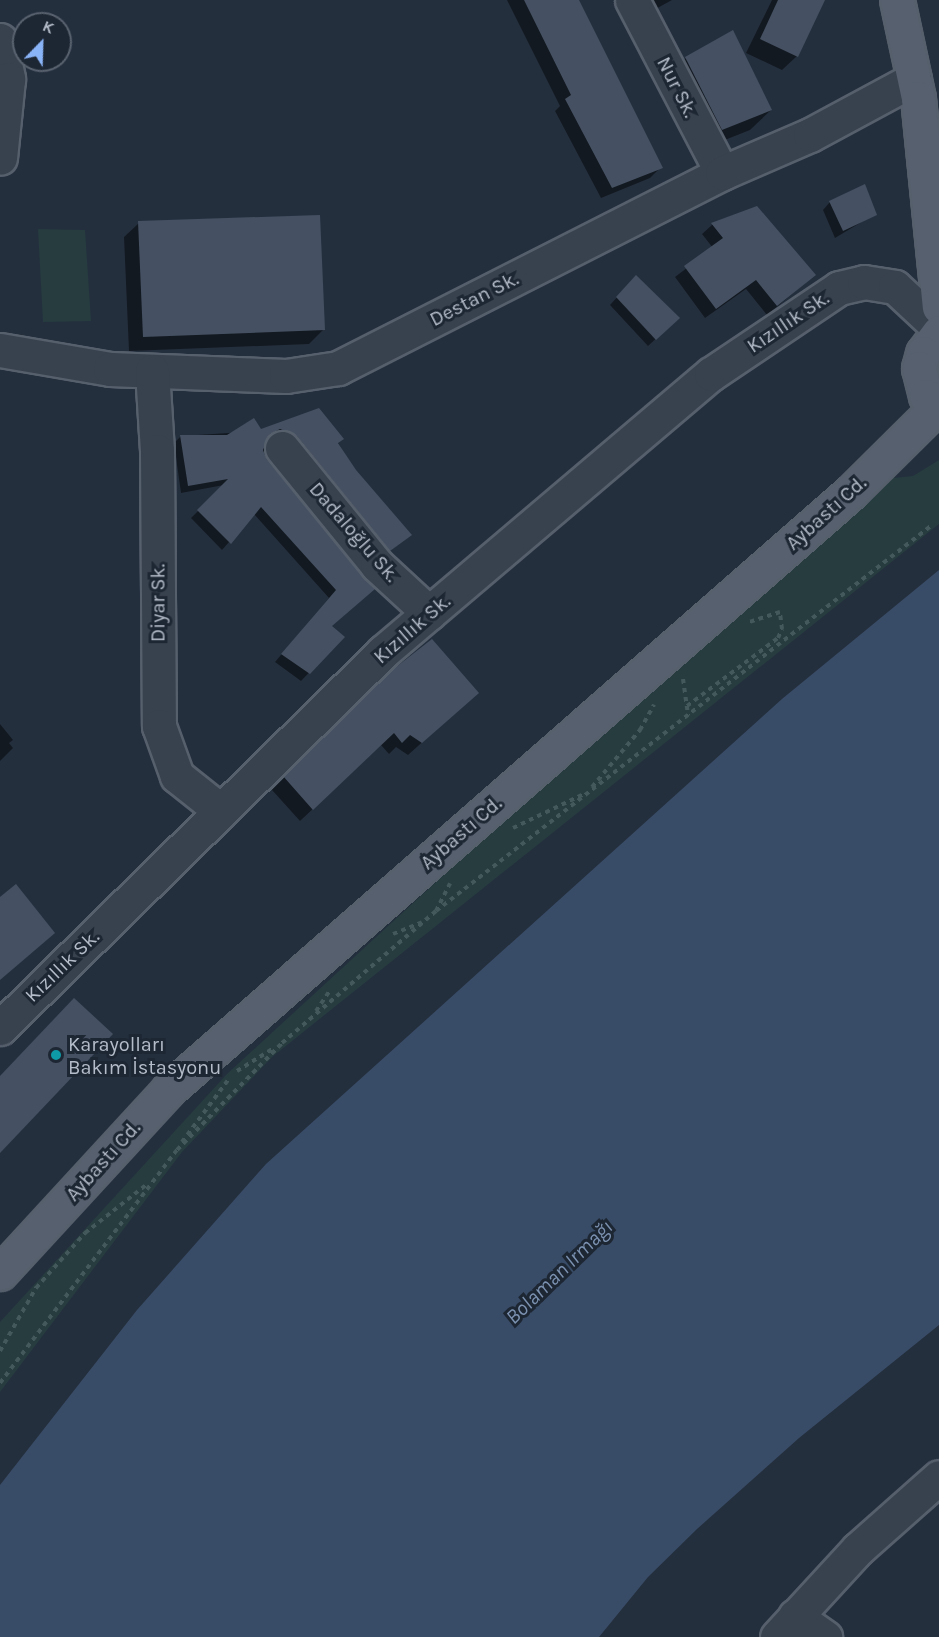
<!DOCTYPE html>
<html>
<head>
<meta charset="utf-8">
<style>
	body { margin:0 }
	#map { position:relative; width:939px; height:1637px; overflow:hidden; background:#242f3e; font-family:Karla,sans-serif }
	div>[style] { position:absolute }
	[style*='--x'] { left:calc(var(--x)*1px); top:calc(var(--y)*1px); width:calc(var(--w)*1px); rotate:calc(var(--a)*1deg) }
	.green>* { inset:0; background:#263c3f }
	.water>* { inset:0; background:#394c67 }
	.shadow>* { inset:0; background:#0007 }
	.building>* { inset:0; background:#455162 }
	.path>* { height:4px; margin-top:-2px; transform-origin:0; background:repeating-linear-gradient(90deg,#44595c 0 4.5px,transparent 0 9px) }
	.roads { filter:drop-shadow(2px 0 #565f6c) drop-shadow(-2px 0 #565f6c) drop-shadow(0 2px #565f6c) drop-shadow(0 -2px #565f6c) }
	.minor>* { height:33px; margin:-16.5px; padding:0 16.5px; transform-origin:16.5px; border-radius:16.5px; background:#38414e }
	.major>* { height:33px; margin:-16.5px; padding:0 16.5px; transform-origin:16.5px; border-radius:16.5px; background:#56606e }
	.dots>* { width:16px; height:16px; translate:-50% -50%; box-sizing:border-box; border:3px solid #1d2633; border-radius:50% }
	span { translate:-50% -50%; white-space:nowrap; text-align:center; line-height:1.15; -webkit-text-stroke:6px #1d2633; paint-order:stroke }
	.street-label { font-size:20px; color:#b4bcc9 }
	.poi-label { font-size:20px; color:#b4bcc9 }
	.left { translate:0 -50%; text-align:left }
	.water-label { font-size:21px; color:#7c92b1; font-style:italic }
	.north { position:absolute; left:12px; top:12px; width:60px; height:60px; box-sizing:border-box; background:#1d2633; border:2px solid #59626f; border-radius:50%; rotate:23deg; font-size:16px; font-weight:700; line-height:24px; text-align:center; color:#b4bcc9 }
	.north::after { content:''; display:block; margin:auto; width:21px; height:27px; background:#8ab4f8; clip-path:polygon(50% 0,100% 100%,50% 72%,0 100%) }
</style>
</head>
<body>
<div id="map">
	<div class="green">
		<i style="clip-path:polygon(38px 229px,85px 230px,91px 321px,43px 322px)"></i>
		<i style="clip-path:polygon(939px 460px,939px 524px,272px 1057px,182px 1152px,0 1392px,0 1322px,227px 1074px,585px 745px,801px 557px,893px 478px,913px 476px)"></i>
	</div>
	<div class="water">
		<i style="clip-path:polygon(939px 570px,939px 1325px,799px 1438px,697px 1529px,648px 1577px,599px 1637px,0 1637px,0 1485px,137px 1310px,266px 1164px,782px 699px)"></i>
	</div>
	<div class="shadow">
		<i style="clip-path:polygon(507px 0,578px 0,661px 167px,650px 178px,601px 198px,555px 111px,560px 106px)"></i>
		<i style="clip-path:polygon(646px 0,672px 0,652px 11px)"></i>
		<i style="clip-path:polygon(772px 0,822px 0,797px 56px,782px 70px,746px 53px)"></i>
		<i style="clip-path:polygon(686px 58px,771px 110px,750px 130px,702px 149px,666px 78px)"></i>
		<i style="clip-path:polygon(830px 202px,875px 214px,835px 238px,823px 210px)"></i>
		<i style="clip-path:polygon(757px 208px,804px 284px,767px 315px,746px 289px,705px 318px,675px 277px,713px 248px,702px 234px,712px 225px)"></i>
		<i style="clip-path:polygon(139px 223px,323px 330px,309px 344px,129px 351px,124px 237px)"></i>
		<i style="clip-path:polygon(629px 284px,678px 318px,648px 346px,610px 305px)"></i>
		<i style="clip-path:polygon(318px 409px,355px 471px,410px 535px,382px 557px,280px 437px,264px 440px,266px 460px,373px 589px,331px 626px,343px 637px,301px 681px,275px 662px,329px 598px,254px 514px,222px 550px,191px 518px,224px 485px,181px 493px,174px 443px,181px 436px,261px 431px)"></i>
		<i style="clip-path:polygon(392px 672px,477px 693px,408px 755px,396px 747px,389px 754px,381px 745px,300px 821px,272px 790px)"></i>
		<i style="clip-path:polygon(0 724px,13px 740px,9px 743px,13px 748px,0 761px)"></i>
	</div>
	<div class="building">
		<i style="clip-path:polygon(524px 0,579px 0,663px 168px,612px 188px,565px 99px,571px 95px)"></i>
		<i style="clip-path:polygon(778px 0,825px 0,798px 57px,760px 39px)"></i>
		<i style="clip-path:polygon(733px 30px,772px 110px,722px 130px,685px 57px)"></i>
		<i style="clip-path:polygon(865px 184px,877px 215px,843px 231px,829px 201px)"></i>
		<i style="clip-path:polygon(757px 206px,816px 275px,777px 306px,756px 280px,716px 309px,684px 266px,723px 238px,711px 223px)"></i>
		<i style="clip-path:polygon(320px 215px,325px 330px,143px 337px,138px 221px)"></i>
		<i style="clip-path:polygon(636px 275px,680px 318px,656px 340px,616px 297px)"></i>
		<i style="clip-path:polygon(319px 408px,344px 439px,338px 443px,356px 470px,412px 535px,390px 551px,297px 436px,280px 429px,270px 434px,263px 450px,267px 460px,375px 589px,332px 626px,345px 637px,310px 674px,281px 654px,336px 590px,261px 507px,231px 544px,197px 510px,228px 479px,188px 486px,180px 435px,227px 435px,254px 418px,261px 429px)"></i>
		<i style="clip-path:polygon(432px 639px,479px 693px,422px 743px,410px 735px,402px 743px,394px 733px,313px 810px,283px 776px,391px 671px)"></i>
		<i style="clip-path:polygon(16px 884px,55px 933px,0 980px,0 897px)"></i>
		<i style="clip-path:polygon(74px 998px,113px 1034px,0 1153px,0 1076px)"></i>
	</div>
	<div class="path">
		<i style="--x:683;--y:679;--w:37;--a:82"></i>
		<i style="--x:687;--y:706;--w:114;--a:-36.8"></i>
		<i style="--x:778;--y:638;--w:10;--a:-66"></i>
		<i style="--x:782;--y:629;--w:17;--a:-97"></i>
		<i style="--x:780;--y:612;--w:35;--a:162"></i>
		<i style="--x:592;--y:787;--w:75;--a:-49.9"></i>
		<i style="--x:640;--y:730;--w:29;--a:-61"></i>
		<i style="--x:513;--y:828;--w:79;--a:-25.6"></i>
		<i style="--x:436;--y:911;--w:31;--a:-63"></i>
		<i style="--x:393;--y:934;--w:31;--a:-22"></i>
		<i style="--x:316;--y:1011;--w:25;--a:-56"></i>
		<i style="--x:237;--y:1071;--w:44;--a:-31.9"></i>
		<i style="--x:182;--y:1142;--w:77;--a:-53.4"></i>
		<i style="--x:0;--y:1351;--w:73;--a:-60.3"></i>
		<i style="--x:36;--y:1288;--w:74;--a:-48.3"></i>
		<i style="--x:85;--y:1233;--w:78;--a:-38.2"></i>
		<i style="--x:0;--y:1383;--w:293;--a:-52.8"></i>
		<i style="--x:177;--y:1150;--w:150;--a:-45.5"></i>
		<i style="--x:282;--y:1043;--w:203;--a:-40.6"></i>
		<i style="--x:436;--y:911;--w:628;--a:-37.89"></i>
	</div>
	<div class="roads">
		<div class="minor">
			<i style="--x:632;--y:0;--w:195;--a:62.5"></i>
			<i style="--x:0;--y:40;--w:40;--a:78"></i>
			<i style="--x:8;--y:79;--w:79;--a:95.8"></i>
			<i style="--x:0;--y:350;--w:112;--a:9.8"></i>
			<i style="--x:110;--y:369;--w:176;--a:2.3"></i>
			<i style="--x:286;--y:376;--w:53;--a:-8.7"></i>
			<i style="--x:338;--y:368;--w:431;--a:-26.9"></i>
			<i style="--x:722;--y:173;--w:96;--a:-23.4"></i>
			<i style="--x:810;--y:135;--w:118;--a:-28.3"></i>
			<i style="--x:152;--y:371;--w:80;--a:86.4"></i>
			<i style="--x:157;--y:451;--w:275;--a:89.6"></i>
			<i style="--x:159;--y:726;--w:53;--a:70.2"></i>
			<i style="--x:177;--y:776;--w:56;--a:38.5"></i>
			<i style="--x:282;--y:448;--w:151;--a:50.9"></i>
			<i style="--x:377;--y:565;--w:71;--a:42.7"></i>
			<i style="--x:0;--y:1028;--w:537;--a:-44.47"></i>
			<i style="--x:383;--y:652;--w:430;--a:-40.3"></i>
			<i style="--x:711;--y:374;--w:154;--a:-33.9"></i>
			<i style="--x:839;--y:288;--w:26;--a:-13"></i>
			<i style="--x:864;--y:282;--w:31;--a:9"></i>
			<i style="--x:895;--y:287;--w:60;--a:43"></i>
			<i style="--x:795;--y:1616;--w:37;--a:35"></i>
			<i style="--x:777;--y:1637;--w:120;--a:-47.4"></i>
			<i style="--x:858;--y:1549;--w:108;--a:-41.6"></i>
		</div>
		<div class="major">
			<i style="--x:897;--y:0;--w:100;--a:77.9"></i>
			<i style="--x:918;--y:98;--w:210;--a:84.3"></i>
			<i style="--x:939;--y:332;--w:26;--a:127"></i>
			<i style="--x:923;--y:353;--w:16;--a:105"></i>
			<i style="--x:919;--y:368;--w:29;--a:76"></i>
			<i style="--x:926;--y:396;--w:18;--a:45"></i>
			<i style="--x:0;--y:1273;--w:248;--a:-47.4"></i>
			<i style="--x:168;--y:1090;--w:908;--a:-41.2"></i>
			<i style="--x:851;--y:492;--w:120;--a:-44.7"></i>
		</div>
	</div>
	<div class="dots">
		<i style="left:56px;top:1055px;background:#0f9aa8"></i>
	</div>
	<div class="street-label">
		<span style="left:677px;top:87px;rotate:63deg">Nur Sk.</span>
		<span style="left:474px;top:299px;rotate:-27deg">Destan Sk.</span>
		<span style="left:788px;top:322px;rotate:-34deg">Kızıllık Sk.</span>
		<span style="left:826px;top:513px;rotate:-42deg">Aybastı Cd.</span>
		<span style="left:354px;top:532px;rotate:49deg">Dadaloğlu Sk.</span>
		<span style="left:158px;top:603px;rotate:-90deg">Diyar Sk.</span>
		<span style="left:412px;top:629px;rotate:-41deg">Kızıllık Sk.</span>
		<span style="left:461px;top:833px;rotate:-41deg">Aybastı Cd.</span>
		<span style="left:62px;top:966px;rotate:-44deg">Kızıllık Sk.</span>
		<span style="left:103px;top:1161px;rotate:-48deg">Aybastı Cd.</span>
	</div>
	<div class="poi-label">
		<span class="left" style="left:68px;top:1056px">Karayolları<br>Bakım İstasyonu</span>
	</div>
	<div class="water-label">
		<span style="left:559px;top:1272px;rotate:-44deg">Bolaman Irmağı</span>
	</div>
	<div class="north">K</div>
</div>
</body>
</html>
